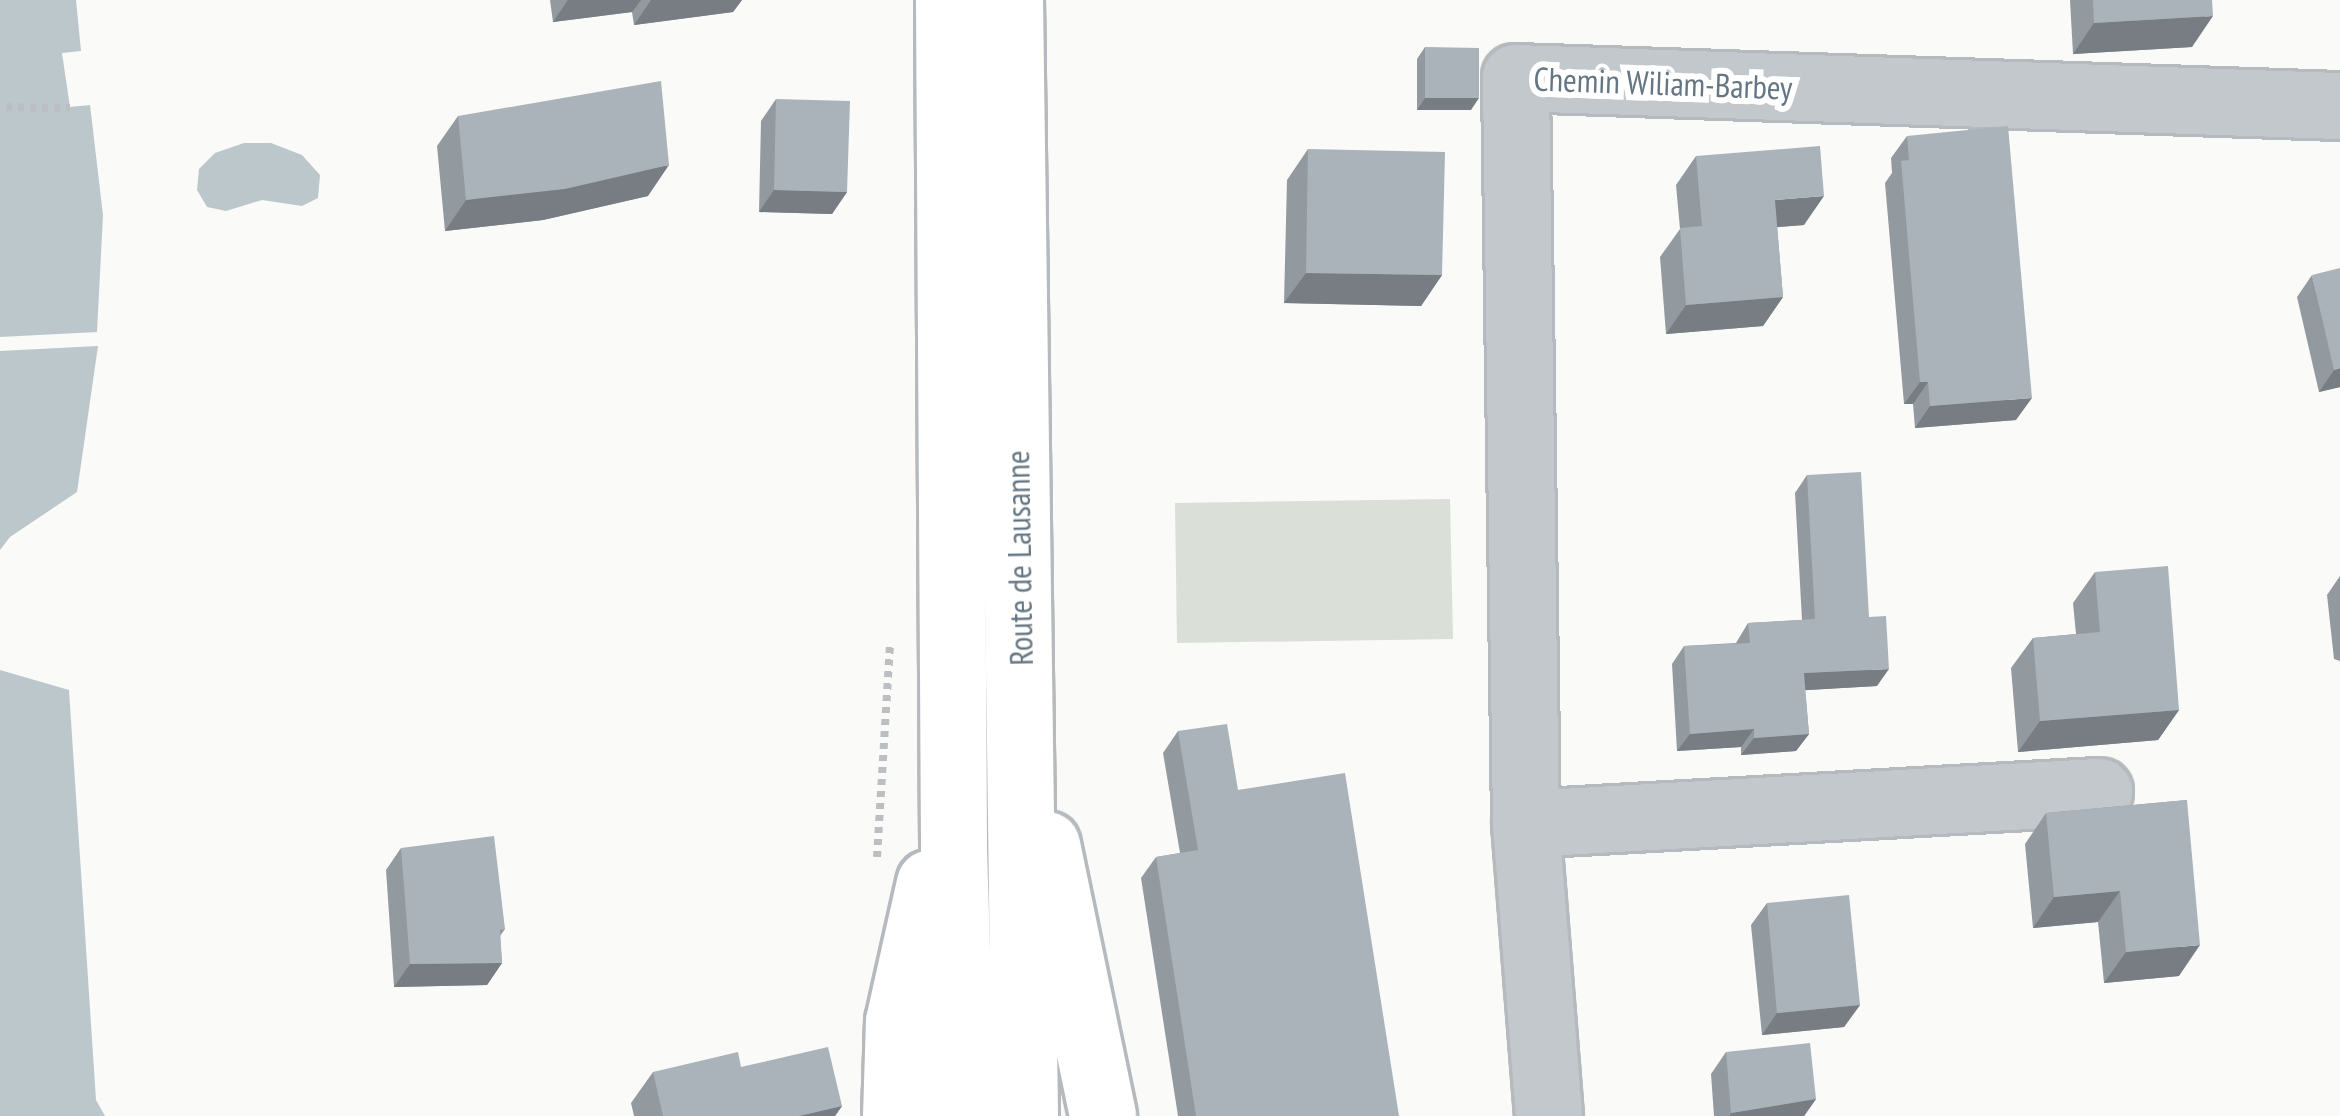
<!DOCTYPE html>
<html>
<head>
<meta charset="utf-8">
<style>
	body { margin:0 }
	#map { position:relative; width:2340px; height:1116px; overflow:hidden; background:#fafaf8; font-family:"PT Sans Narrow",sans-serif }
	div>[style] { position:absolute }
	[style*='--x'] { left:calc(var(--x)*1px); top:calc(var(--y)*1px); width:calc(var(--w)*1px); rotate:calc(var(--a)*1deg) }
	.green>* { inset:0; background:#dadfd7 }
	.water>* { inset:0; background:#bbc7cb }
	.path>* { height:8px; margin-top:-4px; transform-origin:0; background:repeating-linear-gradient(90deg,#bbbfc2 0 6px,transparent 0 12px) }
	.roads { filter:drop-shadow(3px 0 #b5babe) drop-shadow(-3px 0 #b5babe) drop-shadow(0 3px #b5babe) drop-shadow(0 -3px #b5babe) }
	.minor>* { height:66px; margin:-33px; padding:0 33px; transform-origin:33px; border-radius:33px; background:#c3c8cc }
	.major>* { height:66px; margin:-33px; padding:0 33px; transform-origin:33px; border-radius:33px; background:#fff }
	.wall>* { inset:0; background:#929a9f }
	.shaded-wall>* { inset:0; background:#777d82 }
	.building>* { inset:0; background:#aab3b9 }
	span { translate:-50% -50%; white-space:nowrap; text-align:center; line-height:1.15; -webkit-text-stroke:12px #fff; paint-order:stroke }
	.street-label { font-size:33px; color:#657683 }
</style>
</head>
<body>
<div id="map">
	<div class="green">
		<i style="clip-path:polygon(1450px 499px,1453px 639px,1177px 643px,1175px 503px)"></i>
	</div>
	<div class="water">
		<i style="clip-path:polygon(0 0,76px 0,81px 51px,62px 53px,70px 107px,90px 105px,103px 215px,97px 332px,0 337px)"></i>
		<i style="clip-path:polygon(244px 143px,271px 143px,302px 155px,320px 175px,318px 198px,302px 206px,262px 200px,226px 211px,207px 207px,197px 190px,199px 169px,215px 153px)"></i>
		<i style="clip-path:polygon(98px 346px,77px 492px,10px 537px,0 550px,0 351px)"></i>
		<i style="clip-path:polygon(0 670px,69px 690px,96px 1100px,105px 1116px,0 1116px)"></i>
	</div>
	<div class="path">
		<i style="--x:6;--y:107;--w:64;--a:0.9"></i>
		<i style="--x:877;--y:857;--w:213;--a:-86.5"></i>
	</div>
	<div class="roads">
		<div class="minor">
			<i style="--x:1526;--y:824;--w:574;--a:-3.2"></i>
			<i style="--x:1549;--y:1116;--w:293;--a:-94.5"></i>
			<i style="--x:1526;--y:824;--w:746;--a:-90.77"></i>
			<i style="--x:1516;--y:78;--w:824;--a:1.95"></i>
		</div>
		<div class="major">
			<i style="--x:949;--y:0;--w:850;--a:89.66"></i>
			<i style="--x:954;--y:850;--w:266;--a:88.3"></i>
			<i style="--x:1010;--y:0;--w:1116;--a:89.23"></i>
			<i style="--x:1047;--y:845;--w:277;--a:78.3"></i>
			<i style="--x:896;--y:1116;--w:94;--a:-88.2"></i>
			<i style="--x:899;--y:1022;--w:142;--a:-77.4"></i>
		</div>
	</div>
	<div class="wall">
		<i style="clip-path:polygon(550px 0,742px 0,733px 12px,634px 25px,632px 12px,553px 22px)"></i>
		<i style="clip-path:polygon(2070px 0,2212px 0,2192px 47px,2073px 54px)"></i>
		<i style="clip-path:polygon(1425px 47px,1471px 110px,1417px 110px,1417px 59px)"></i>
		<i style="clip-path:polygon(776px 99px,847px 192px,832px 214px,759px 212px,761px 121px)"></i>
		<i style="clip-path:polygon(458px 116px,648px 196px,543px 220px,445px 231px,437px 146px)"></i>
		<i style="clip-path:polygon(1907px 136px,2016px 420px,1915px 428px,1913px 404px,1904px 404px,1885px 183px,1892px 173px,1891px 158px)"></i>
		<i style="clip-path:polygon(1308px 149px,1442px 275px,1421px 306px,1284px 303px,1287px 180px)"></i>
		<i style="clip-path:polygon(1696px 156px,1804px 225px,1777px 227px,1783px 297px,1763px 326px,1666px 334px,1660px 257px,1680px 229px,1676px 185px)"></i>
		<i style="clip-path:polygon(2312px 275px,2340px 387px,2319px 392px,2297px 297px)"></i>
		<i style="clip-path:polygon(1807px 475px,1877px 686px,1805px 690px,1809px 734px,1796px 751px,1741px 755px,1741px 747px,1677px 751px,1672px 664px,1684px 646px,1736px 643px,1748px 623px,1802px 620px,1795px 493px)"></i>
		<i style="clip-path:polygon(2095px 572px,2179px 710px,2158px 740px,2018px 752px,2011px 668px,2033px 638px,2076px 634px,2073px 603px)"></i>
		<i style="clip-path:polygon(2340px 576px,2340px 661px,2334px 659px,2327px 595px)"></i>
		<i style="clip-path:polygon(1178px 731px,1238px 790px,1399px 1116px,1178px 1116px,1141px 878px,1156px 857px,1180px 853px,1163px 753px)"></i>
		<i style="clip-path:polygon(2187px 800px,2179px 976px,2104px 983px,2098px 922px,2033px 928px,2025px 844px,2046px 813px)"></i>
		<i style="clip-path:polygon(401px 848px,505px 929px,500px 936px,502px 963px,487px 985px,394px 987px,386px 870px)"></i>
		<i style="clip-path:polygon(1767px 903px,1860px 1005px,1844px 1027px,1762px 1035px,1751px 925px)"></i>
		<i style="clip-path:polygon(1726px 1052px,1816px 1099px,1804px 1116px,1714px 1116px,1711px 1074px)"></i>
		<i style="clip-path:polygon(741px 1067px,842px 1106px,835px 1116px,634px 1116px,631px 1103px,653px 1072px)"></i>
	</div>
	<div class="shaded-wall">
		<i style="clip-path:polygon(568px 0,641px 0,632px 12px,553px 22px)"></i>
		<i style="clip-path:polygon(651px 0,742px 0,733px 12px,634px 25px)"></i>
		<i style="clip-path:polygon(2213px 16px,2192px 47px,2073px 54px,2094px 23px)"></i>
		<i style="clip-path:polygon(1425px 98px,1479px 98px,1471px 110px,1417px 110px)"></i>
		<i style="clip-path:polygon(669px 165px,648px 196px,543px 220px,445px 231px,466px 200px)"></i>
		<i style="clip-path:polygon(774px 190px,847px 192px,832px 214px,759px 212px)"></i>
		<i style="clip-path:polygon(1824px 196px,1804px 225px,1755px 229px,1775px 200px)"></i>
		<i style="clip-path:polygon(1306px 273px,1442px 275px,1421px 306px,1284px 303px)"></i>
		<i style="clip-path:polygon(1783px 297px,1763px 326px,1666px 334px,1686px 305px)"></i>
		<i style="clip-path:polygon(2340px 368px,2340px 387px,2319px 392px,2334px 370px)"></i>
		<i style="clip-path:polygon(1920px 382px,1928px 382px,1913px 404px,1904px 404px)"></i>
		<i style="clip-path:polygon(2032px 398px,2016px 420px,1915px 428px,1930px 406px)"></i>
		<i style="clip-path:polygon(1889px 669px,1877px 686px,1792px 691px,1804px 673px)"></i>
		<i style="clip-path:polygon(2179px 710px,2158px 740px,2018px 752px,2040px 721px)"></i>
		<i style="clip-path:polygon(1754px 729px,1741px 747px,1677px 751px,1690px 734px)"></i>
		<i style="clip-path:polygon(1809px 734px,1796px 751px,1741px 755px,1754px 738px)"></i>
		<i style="clip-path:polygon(2120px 891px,2098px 922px,2033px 928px,2054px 897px)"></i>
		<i style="clip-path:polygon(2200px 945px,2179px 976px,2104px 983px,2126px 952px)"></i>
		<i style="clip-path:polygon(502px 963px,487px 985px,394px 987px,410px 964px)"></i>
		<i style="clip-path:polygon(1860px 1005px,1844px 1027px,1762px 1035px,1777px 1013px)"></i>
		<i style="clip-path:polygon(1816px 1099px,1804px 1116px,1730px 1116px,1731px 1113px)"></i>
		<i style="clip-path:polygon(842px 1106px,835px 1116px,799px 1116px)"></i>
	</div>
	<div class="building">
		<i style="clip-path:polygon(2093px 0,2212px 0,2213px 16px,2094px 23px)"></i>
		<i style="clip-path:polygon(1425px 47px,1479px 48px,1479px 98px,1425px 98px)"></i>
		<i style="clip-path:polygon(661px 81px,669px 165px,565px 189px,466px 200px,458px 116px)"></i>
		<i style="clip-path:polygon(776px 99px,850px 101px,847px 192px,774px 190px)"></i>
		<i style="clip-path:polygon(2008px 126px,2032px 398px,1930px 406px,1928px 382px,1920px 382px,1901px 161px,1909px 160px,1907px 136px)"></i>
		<i style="clip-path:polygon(1820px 146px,1824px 196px,1775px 200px,1783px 297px,1686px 305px,1680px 228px,1702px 226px,1696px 156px)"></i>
		<i style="clip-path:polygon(1308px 149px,1445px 152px,1442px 275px,1306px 273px)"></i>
		<i style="clip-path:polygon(2340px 268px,2340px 368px,2334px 370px,2312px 275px)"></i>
		<i style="clip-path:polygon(1861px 472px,1869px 617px,1886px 616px,1889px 669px,1804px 673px,1809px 734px,1754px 738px,1754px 729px,1690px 734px,1684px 646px,1750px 643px,1748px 623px,1815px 619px,1807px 475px)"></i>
		<i style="clip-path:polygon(2168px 566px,2179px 710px,2040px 721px,2033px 638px,2100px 632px,2095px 572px)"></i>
		<i style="clip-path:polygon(1227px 724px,1238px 790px,1345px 773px,1399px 1116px,1196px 1116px,1156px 857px,1198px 850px,1178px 731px)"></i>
		<i style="clip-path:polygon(2187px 800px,2200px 945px,2126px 952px,2120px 891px,2054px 897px,2046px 813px)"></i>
		<i style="clip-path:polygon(494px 836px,505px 929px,500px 930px,502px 963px,410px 964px,401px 848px)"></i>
		<i style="clip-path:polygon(1849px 895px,1860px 1005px,1777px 1013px,1767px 903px)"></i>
		<i style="clip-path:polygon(1810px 1043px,1816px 1099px,1731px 1113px,1726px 1052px)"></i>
		<i style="clip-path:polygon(828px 1047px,842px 1106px,799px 1116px,663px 1116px,653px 1072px,738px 1052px,741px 1067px)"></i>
	</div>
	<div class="street-label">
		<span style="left:1663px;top:83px;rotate:2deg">Chemin Wiliam-Barbey</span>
		<span style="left:1019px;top:558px;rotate:-91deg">Route de Lausanne</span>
	</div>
</div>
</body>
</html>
